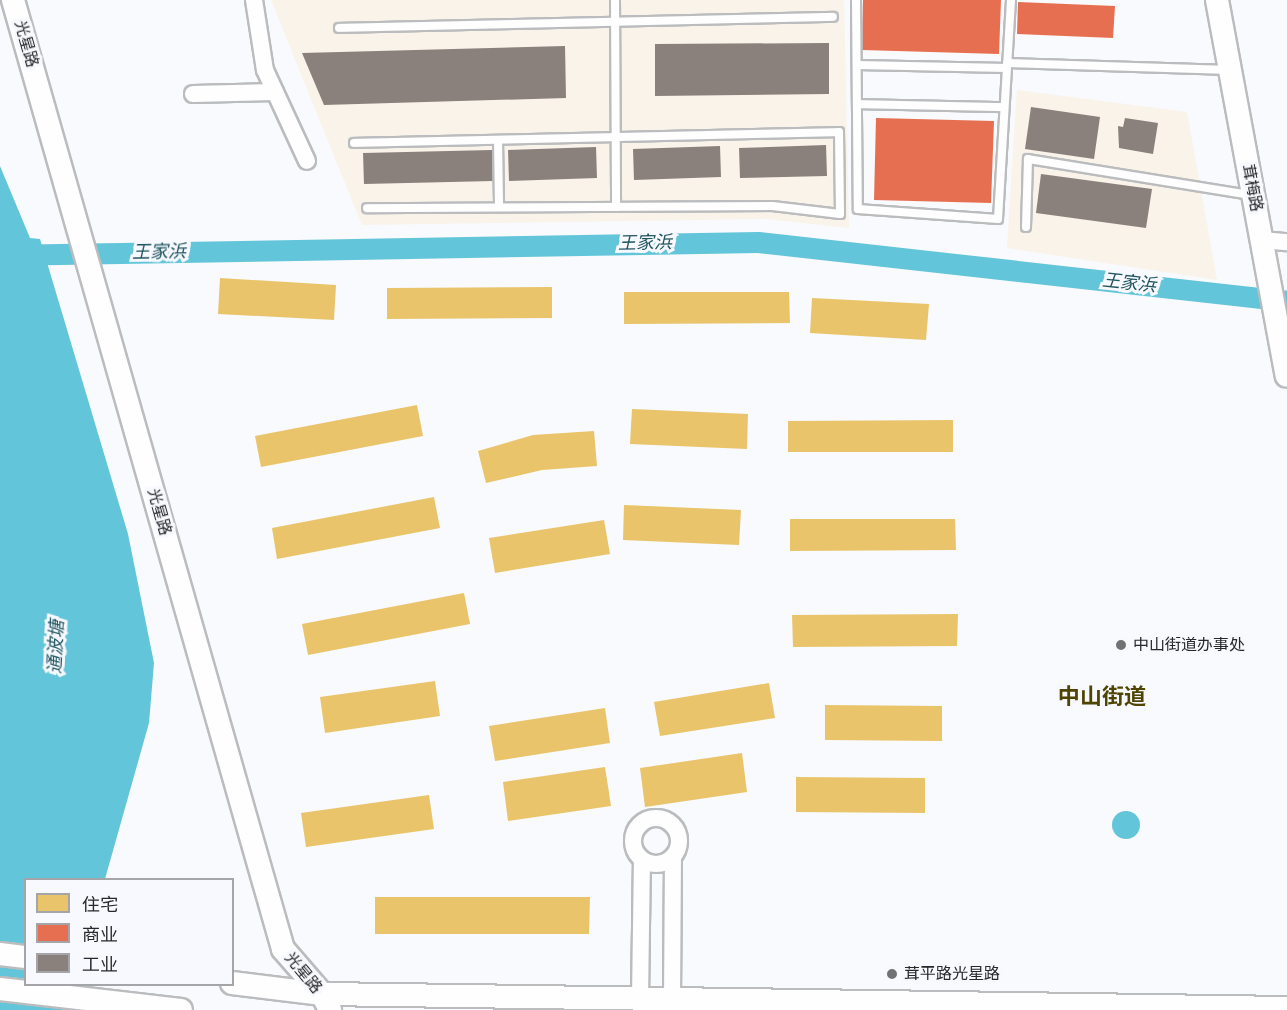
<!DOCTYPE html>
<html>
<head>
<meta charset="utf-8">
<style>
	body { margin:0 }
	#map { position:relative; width:1287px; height:1010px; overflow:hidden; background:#f8fafd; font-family:"Alegreya Sans","Noto Sans SC",sans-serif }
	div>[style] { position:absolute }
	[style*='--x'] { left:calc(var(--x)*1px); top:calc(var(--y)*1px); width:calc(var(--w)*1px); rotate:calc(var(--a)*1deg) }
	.industrial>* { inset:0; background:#f9f3e9 }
	.water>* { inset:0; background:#63c5d9 }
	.round { border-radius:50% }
	.homes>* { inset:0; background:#e9c46a }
	.shops>* { inset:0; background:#e76f51 }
	.industry>* { inset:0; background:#8a817c }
	.canal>* { height:21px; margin:-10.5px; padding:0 10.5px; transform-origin:10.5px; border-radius:10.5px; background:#63c5d9 }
	.roads { filter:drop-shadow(2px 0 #babcbe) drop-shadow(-2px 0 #babcbe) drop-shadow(0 2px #babcbe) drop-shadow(0 -2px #babcbe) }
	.lane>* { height:8px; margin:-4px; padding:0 4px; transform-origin:4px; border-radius:4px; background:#fefeff }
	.street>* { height:16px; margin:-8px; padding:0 8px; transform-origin:8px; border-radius:8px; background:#fefeff }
	.street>.ring { margin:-8px; padding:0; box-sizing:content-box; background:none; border:16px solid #fefeff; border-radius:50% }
	.secondary>* { height:22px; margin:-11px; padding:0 11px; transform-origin:11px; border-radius:11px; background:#fefeff }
	.dots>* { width:16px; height:16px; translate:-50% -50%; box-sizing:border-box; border:3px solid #f7f9fe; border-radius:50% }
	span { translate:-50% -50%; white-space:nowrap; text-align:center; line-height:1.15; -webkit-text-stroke:6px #f7f9fe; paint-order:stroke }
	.street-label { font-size:16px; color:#27282a }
	.poi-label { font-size:16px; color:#27282a }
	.left { translate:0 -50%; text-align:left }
	.water-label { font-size:18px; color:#1f545f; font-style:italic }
	.district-label { font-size:22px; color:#4f4502; font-weight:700 }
	.legend { position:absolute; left:24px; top:878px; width:210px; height:108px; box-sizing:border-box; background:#f7f9fe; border:2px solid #a4a5a9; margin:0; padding:8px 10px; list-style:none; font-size:18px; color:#27282a }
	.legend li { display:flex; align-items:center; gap:12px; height:30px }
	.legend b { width:30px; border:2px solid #a4a5a9 }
</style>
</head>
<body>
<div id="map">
	<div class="industrial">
		<i style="clip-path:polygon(271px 0,844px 0,849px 228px,766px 219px,362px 225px)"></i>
		<i style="clip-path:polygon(1017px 90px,1187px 112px,1217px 280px,1007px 248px)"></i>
	</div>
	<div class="water">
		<i style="clip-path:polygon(0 166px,30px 238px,40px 239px,128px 534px,154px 663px,149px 723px,105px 879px,26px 880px,26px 984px,86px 985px,81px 1010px,0 1010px)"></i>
		<i class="round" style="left:1112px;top:811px;width:28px;height:28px"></i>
	</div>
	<div class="homes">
		<i style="clip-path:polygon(220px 278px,336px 285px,334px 320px,218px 314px)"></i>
		<i style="clip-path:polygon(552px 287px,552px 318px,387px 319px,387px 288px)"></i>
		<i style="clip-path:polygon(624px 292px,789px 292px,790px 323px,624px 324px)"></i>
		<i style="clip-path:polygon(812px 298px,929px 304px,926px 340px,810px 333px)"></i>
		<i style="clip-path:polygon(417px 405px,423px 436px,261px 467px,255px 436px)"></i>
		<i style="clip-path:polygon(632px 409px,748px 414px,747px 449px,630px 444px)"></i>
		<i style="clip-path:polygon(953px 420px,953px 452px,788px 452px,788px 421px)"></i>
		<i style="clip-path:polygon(594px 431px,597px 466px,542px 470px,486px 483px,478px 451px,533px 435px)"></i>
		<i style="clip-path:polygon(434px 497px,440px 528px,277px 559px,272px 528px)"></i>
		<i style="clip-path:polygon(624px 505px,741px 510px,739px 545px,623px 540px)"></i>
		<i style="clip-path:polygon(790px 519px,955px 519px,956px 550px,790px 551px)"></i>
		<i style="clip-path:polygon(604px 520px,610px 554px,495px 573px,489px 538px)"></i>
		<i style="clip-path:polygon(464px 593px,470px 624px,308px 655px,302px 624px)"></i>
		<i style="clip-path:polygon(958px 614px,957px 646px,793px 647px,792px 615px)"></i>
		<i style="clip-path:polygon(435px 681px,440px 716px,325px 733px,320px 697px)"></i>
		<i style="clip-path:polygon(769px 683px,775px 718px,660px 736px,654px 702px)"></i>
		<i style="clip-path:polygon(825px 705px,942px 706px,942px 741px,825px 740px)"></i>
		<i style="clip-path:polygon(605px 708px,610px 743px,495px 761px,489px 726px)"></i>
		<i style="clip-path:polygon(742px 753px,747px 792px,645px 807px,640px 768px)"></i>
		<i style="clip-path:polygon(605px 767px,611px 806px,508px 821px,503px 782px)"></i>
		<i style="clip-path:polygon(796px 777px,925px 778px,925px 813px,796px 812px)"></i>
		<i style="clip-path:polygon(429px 795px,434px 829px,306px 847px,301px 813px)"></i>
		<i style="clip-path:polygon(375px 897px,590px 897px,589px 934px,375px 934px)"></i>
	</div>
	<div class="shops">
		<i style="clip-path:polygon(863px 0,1001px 0,999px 54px,862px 50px)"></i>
		<i style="clip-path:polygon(1018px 2px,1115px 6px,1113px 38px,1017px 34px)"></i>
		<i style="clip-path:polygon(876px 118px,994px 121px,991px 203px,874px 200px)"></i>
	</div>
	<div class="industry">
		<i style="clip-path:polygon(829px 43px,829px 94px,655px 96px,655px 44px)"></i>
		<i style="clip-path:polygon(565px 46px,566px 98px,324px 105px,302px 53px)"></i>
		<i style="clip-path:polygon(1031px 107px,1100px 117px,1094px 159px,1025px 149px)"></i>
		<i style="clip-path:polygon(1125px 118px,1158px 123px,1153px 154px,1119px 148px,1118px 126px,1123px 127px)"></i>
		<i style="clip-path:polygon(826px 145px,827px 176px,740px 178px,739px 148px)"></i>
		<i style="clip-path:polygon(720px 146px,721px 177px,634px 180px,633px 149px)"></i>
		<i style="clip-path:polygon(596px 147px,597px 178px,509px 181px,508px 150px)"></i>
		<i style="clip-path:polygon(492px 150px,493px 181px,364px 184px,363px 153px)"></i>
		<i style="clip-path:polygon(1041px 174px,1152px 189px,1146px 228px,1036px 213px)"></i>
	</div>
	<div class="canal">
		<i style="--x:0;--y:255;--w:758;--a:-0.98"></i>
		<i style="--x:758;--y:242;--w:532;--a:6.36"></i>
	</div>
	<div class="roads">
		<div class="lane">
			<i style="--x:615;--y:0;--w:207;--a:89.7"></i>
			<i style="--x:856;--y:0;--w:209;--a:89.5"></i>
			<i style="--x:858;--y:209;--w:140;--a:4.1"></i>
			<i style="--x:998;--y:219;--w:219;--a:-86.6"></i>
			<i style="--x:339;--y:28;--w:494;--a:-1.3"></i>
			<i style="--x:1007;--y:63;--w:223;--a:1.8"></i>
			<i style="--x:857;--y:65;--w:150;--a:1.1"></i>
			<i style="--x:857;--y:104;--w:147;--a:1.2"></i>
			<i style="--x:498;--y:140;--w:67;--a:89.1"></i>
			<i style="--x:354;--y:143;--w:485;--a:-1.3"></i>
			<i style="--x:839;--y:132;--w:82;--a:89.3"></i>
			<i style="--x:840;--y:214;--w:68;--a:-173.3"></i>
			<i style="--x:772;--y:206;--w:405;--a:179.7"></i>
			<i style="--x:1026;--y:227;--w:68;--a:-88.3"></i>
			<i style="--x:1028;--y:159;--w:225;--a:9.2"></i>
		</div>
		<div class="street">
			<i style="--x:254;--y:0;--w:71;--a:81.1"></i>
			<i style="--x:265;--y:70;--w:100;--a:65.2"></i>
			<i style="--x:193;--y:94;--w:82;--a:-1.4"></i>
			<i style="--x:1262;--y:240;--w:25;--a:5"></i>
			<i class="ring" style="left:633px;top:818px;width:30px;height:30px"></i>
			<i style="--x:640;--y:999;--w:139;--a:-89.2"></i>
			<i style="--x:672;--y:999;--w:141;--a:-89.6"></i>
		</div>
		<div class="secondary">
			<i style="--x:13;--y:0;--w:987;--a:74.12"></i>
			<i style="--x:283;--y:949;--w:60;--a:49.1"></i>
			<i style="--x:322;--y:994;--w:18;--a:63"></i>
			<i style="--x:1217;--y:0;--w:382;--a:79.5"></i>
			<i style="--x:0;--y:954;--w:26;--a:7"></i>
			<i style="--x:232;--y:983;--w:91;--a:7"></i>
			<i style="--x:322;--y:994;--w:965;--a:0.83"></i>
			<i style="--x:0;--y:989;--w:182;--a:6.6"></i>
		</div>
	</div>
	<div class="dots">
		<i style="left:1121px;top:645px;background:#707274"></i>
		<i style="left:892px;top:974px;background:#707274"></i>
	</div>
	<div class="street-label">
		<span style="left:26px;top:44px;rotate:74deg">光星路</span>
		<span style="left:1252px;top:188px;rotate:79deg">茸梅路</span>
		<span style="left:159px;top:512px;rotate:74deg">光星路</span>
		<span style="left:303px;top:973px;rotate:50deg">光星路</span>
	</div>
	<div class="poi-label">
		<span class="left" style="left:1133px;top:645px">中山街道办事处</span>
		<span class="left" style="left:904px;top:974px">茸平路光星路</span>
	</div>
	<div class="water-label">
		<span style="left:645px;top:244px;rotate:-1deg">王家浜</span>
		<span style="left:159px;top:253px;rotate:-1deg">王家浜</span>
		<span style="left:1129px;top:284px;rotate:6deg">王家浜</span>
		<span style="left:57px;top:647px;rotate:-87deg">通波塘</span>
	</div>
	<div class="district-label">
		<span style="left:1102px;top:698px">中山街道</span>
	</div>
	<ul class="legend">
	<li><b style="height:16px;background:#e9c46a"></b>住宅</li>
	<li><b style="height:16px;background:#e76f51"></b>商业</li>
	<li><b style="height:16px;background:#8a817c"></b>工业</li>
	</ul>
</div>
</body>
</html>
